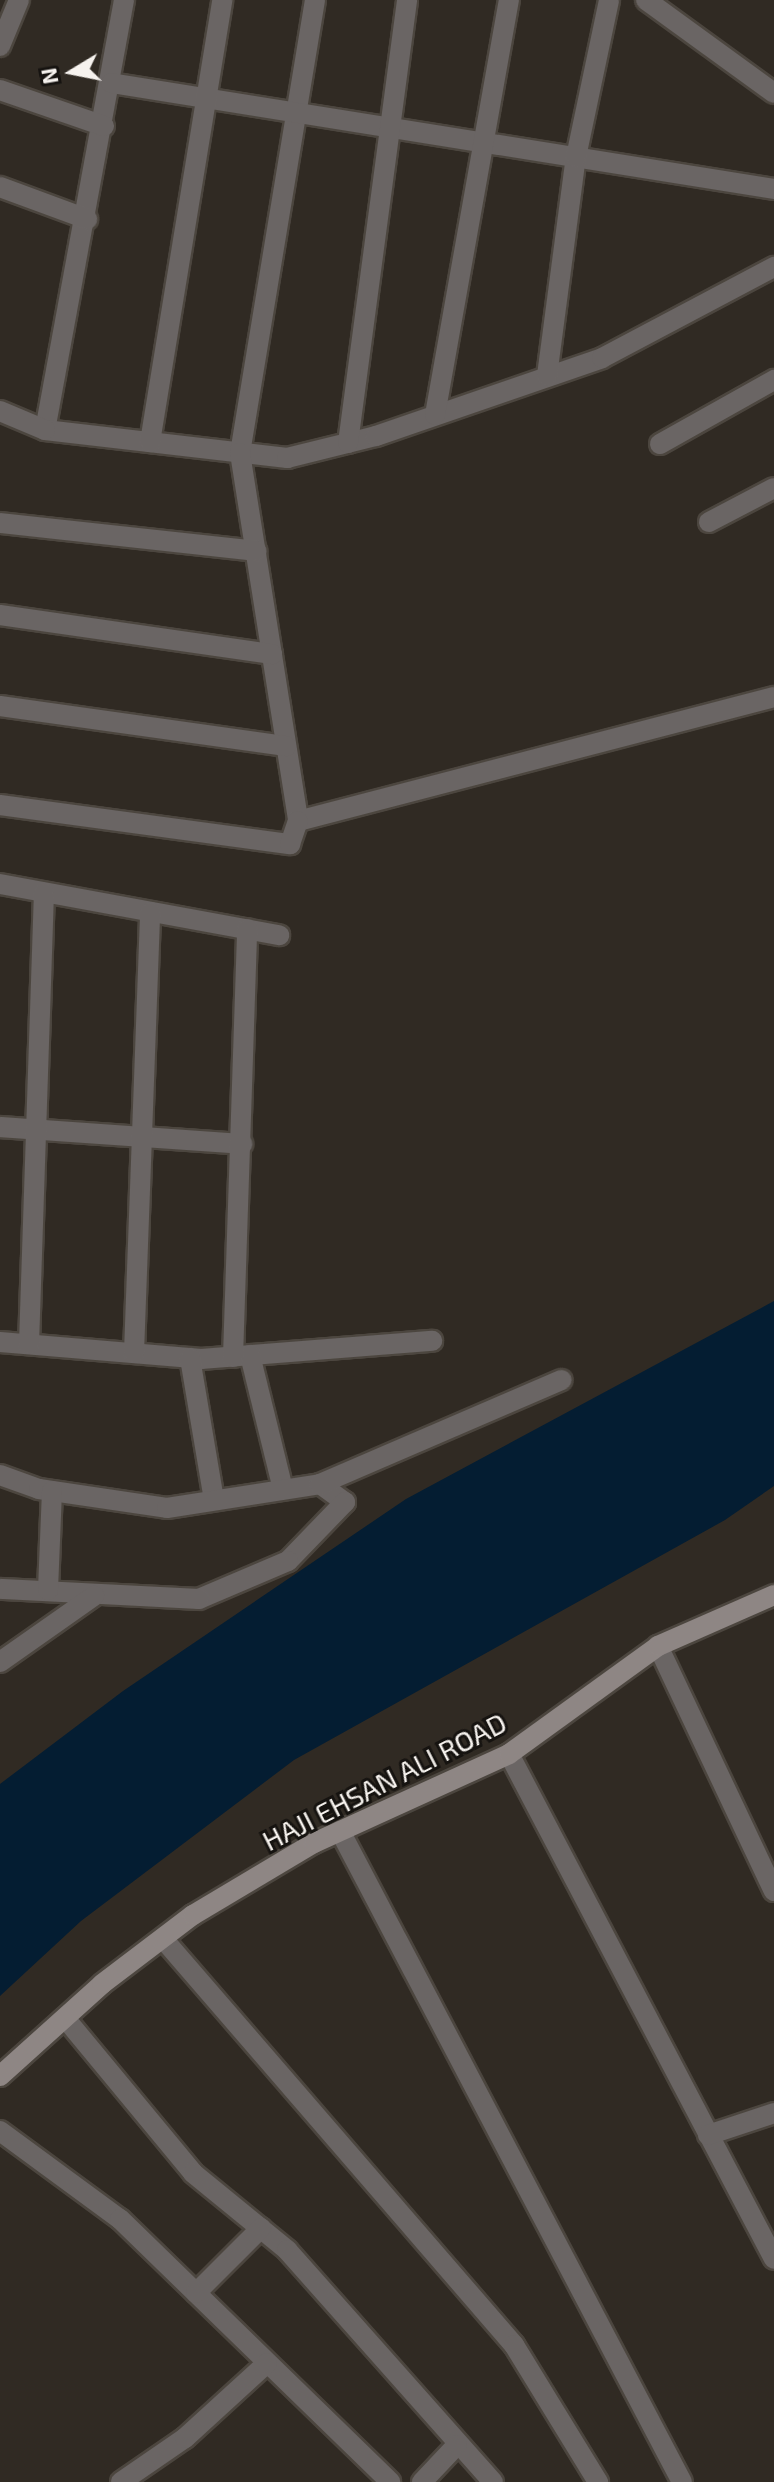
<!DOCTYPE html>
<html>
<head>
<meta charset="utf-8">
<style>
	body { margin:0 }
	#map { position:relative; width:774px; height:2482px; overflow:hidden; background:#302a23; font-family:"Exo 2",sans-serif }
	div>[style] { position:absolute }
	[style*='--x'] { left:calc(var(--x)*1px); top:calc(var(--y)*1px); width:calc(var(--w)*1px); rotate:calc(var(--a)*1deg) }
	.water>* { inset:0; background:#041d32 }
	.roads { filter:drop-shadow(2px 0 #4c463f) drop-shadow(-2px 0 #4c463f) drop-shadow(0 2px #4c463f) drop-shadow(0 -2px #4c463f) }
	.street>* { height:20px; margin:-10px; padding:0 10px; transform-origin:10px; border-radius:10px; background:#6a6564 }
	.secondary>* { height:20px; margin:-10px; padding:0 10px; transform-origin:10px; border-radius:10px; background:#8e8684 }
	span { translate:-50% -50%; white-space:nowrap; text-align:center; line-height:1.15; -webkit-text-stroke:6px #161310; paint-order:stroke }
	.street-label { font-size:28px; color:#f6f2ee }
	.north { position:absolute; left:32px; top:32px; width:80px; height:80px; -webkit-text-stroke:6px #161310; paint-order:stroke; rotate:260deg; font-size:22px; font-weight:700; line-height:32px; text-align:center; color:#f6f2ee }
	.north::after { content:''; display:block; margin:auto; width:28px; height:36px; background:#f6f2ee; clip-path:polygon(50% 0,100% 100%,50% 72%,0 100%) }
</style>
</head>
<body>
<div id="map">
	<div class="water">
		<i style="clip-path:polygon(774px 1301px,774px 1486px,725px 1520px,294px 1760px,81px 1921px,0 1996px,0 1784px,123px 1691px,406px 1499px)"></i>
	</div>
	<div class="roads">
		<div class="street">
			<i style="--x:124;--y:0;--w:437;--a:100.4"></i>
			<i style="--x:45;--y:430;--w:244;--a:6.6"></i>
			<i style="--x:287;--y:458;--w:92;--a:-13.9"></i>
			<i style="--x:376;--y:436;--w:239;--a:-19"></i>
			<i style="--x:602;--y:358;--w:195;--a:-27.9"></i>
			<i style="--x:315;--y:0;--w:459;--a:99.4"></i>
			<i style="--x:240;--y:453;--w:373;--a:81"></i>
			<i style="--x:298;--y:821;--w:492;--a:-14.6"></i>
			<i style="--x:646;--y:0;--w:158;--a:36"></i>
			<i style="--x:0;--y:46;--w:50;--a:-67.6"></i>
			<i style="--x:111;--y:83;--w:671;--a:9.08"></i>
			<i style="--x:0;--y:90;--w:110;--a:19.1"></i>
			<i style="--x:0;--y:187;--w:93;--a:20.2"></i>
			<i style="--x:547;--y:376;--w:221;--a:-82.5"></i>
			<i style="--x:576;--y:157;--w:160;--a:-78.1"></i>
			<i style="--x:0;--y:411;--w:49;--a:22.9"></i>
			<i style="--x:435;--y:415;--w:422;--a:-79.9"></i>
			<i style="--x:150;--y:442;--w:448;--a:-80.7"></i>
			<i style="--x:348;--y:443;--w:447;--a:-82.4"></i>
			<i style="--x:660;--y:444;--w:131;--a:-29.3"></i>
			<i style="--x:709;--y:522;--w:73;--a:-27.6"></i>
			<i style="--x:0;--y:523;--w:258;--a:6.2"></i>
			<i style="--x:0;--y:615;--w:275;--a:8.2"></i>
			<i style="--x:0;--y:706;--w:289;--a:8"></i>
			<i style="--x:0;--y:805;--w:293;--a:7.7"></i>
			<i style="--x:290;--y:844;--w:24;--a:-71"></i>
			<i style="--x:0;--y:884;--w:284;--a:10.4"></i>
			<i style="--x:0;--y:1127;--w:243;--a:4"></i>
			<i style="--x:0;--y:1342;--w:202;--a:4.8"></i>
			<i style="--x:201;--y:1359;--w:232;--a:-4.5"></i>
			<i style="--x:29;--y:1344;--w:451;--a:-88.1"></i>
			<i style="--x:134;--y:1353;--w:441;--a:-87.9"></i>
			<i style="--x:250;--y:1355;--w:138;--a:76.2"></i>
			<i style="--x:233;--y:1357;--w:428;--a:-88.1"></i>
			<i style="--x:190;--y:1358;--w:144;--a:80.4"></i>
			<i style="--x:0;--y:1475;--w:41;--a:19.7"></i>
			<i style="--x:39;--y:1489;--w:129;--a:8.4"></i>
			<i style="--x:167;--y:1508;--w:155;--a:-8.9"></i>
			<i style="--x:320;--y:1484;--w:31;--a:36"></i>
			<i style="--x:345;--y:1502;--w:82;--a:134"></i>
			<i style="--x:288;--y:1561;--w:97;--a:156.9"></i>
			<i style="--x:199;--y:1599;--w:199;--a:-177.1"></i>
			<i style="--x:320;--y:1484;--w:263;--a:-23.3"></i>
			<i style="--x:48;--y:1590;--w:99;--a:-87.7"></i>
			<i style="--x:658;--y:1646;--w:271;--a:64.7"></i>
			<i style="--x:0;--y:1662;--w:115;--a:-35.1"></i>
			<i style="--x:509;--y:1754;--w:570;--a:62.31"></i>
			<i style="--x:340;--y:1831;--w:735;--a:62.29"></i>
			<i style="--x:165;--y:1941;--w:534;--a:49.18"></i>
			<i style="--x:514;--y:2345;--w:161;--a:58.5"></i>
			<i style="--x:65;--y:2018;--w:201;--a:50.4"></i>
			<i style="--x:193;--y:2173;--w:122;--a:39.3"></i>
			<i style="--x:287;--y:2250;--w:310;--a:48.4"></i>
			<i style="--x:0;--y:2131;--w:149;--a:36.3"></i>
			<i style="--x:120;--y:2219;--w:377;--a:44.2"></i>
			<i style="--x:708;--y:2135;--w:70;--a:-18.4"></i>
			<i style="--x:196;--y:2293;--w:92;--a:-45"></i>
			<i style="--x:121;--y:2482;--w:78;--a:-34.5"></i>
			<i style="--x:185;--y:2438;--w:111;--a:-42.4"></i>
			<i style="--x:422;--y:2482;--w:51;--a:-46.6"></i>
		</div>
		<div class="secondary">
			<i style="--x:0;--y:2076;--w:137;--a:-42"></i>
			<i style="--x:102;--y:1984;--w:114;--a:-37.2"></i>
			<i style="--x:193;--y:1915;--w:141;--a:-30.8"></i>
			<i style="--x:314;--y:1843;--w:214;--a:-24.5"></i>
			<i style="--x:509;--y:1754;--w:184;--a:-35.9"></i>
			<i style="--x:658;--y:1646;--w:127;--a:-23.7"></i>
		</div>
	</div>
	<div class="street-label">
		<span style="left:384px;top:1781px;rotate:-27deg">HAJI EHSAN ALI ROAD</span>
	</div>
	<div class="north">N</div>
</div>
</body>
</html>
